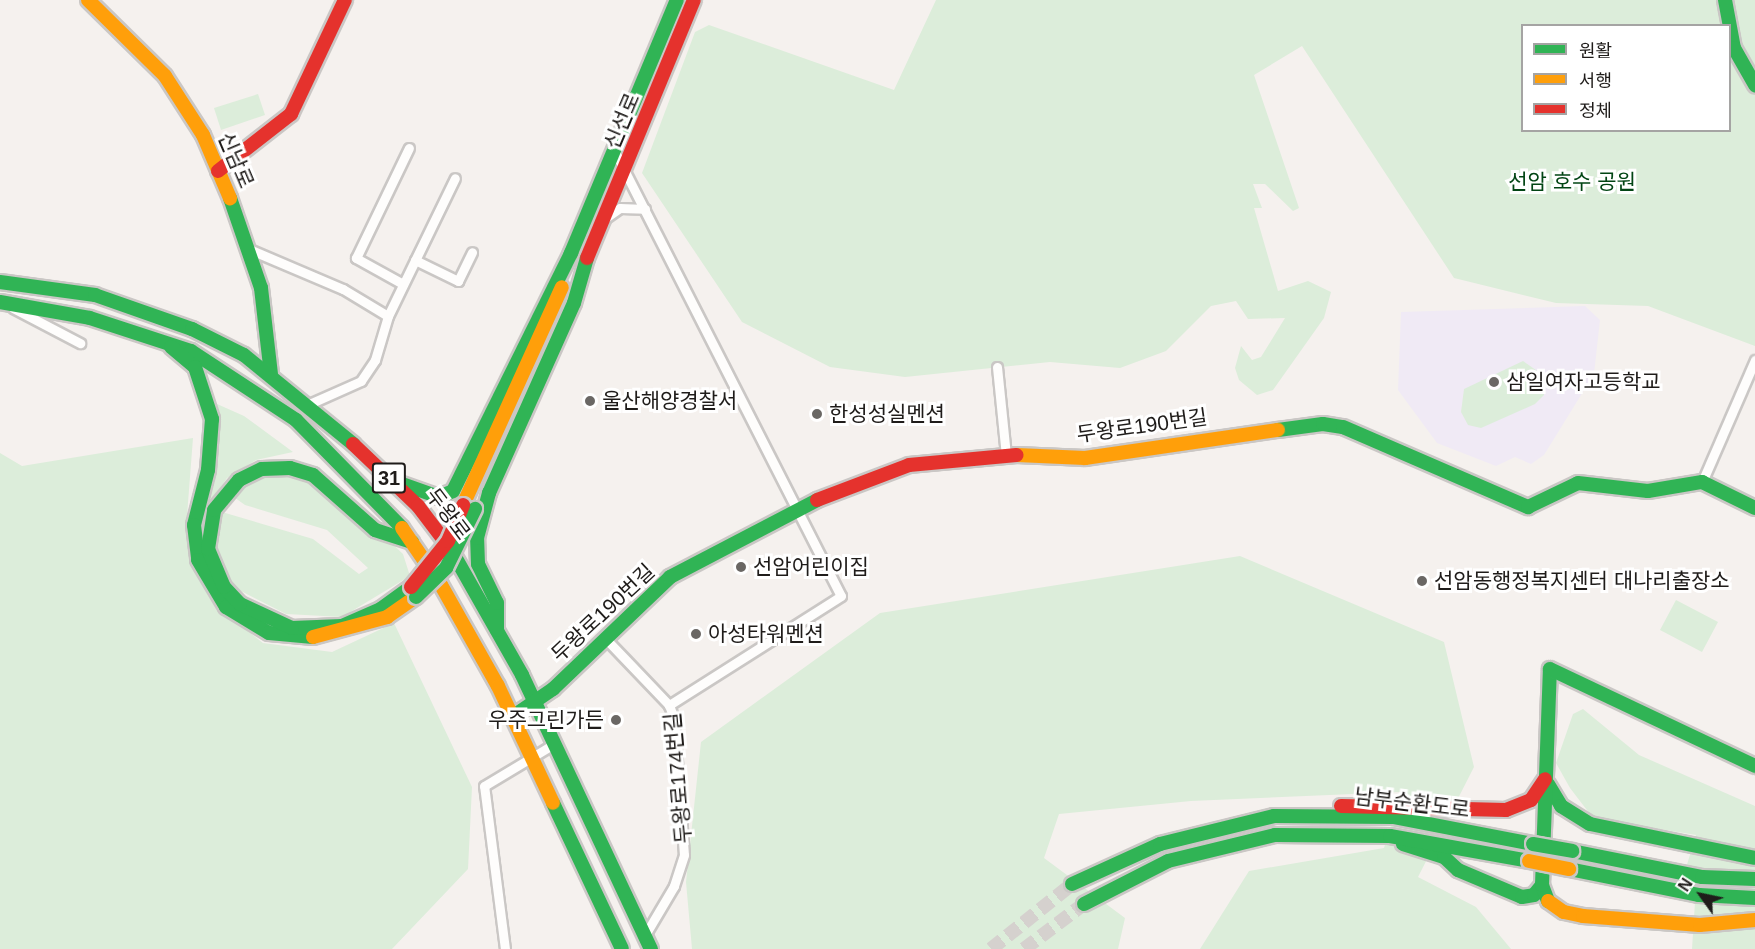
<!DOCTYPE html>
<html>
<head>
<meta charset="utf-8">
<style>
	body { margin:0 }
	#map { position:relative; width:1755px; height:949px; overflow:hidden; background:#f5f1ee; font-family:Arial,"Noto Sans KR",sans-serif }
	div>[style] { position:absolute }
	[style*='--x'] { left:calc(var(--x)*1px); top:calc(var(--y)*1px); width:calc(var(--w)*1px); rotate:calc(var(--a)*1deg) }
	.education>* { inset:0; background:#f0eaf5 }
	.green>* { inset:0; background:#dcedda }
	.secondary-tunnel>* { height:14px; margin-top:-7px; transform-origin:0; background:repeating-linear-gradient(90deg,#d5d1ce 0 14px,transparent 0 21px) }
	.roads { filter:drop-shadow(2px 0 #cac7c5) drop-shadow(-2px 0 #cac7c5) drop-shadow(0 2px #cac7c5) drop-shadow(0 -2px #cac7c5) }
	.street>* { height:9px; margin:-4.5px; padding:0 4.5px; transform-origin:4.5px; border-radius:4.5px; background:#fefdfc }
	.fast>* { height:14px; margin:-7px; padding:0 7px; transform-origin:7px; border-radius:7px; background:#30b455 }
	.slow>* { height:14px; margin:-7px; padding:0 7px; transform-origin:7px; border-radius:7px; background:#ff9f0a }
	.jam>* { height:14px; margin:-7px; padding:0 7px; transform-origin:7px; border-radius:7px; background:#e5322d }
	.bridges { filter:drop-shadow(2px 0 #cac7c5) drop-shadow(-2px 0 #cac7c5) drop-shadow(0 2px #cac7c5) drop-shadow(0 -2px #cac7c5) }
	.fast-bridge>* { height:14px; margin:-7px; padding:0 7px; transform-origin:7px; border-radius:7px; background:#30b455 }
	.slow-bridge>* { height:14px; margin:-7px; padding:0 7px; transform-origin:7px; border-radius:7px; background:#ff9f0a }
	.jam-bridge>* { height:14px; margin:-7px; padding:0 7px; transform-origin:7px; border-radius:7px; background:#e5322d }
	.dots>* { width:16px; height:16px; translate:-50% -50%; box-sizing:border-box; border:3px solid #fff; border-radius:50% }
	span { translate:-50% -50%; white-space:nowrap; text-align:center; line-height:1.15; -webkit-text-stroke:6px #fff; paint-order:stroke }
	.shield-label span { padding:2px 4px; background:#fff; border:2px solid; border-radius:4px; -webkit-text-stroke-width:0 }
	.shield-label { font-size:20px; color:#1f1c1a; font-weight:700 }
	.street-label { font-size:21px; color:#1f1c1a }
	.park-label { font-size:21px; color:#024514 }
	.poi-label { font-size:21px; color:#1f1c1a }
	.left { translate:0 -50%; text-align:left }
	.right { translate:-100% -50%; text-align:right }
	.legend { position:absolute; left:1521px; top:24px; width:210px; height:108px; box-sizing:border-box; background:#fff; border:2px solid #a5a4a3; margin:0; padding:8px 10px; list-style:none; font-size:18px; color:#1f1c1a }
	.legend li { display:flex; align-items:center; gap:12px; height:30px }
	.legend b { width:30px; border:2px solid #a5a4a3 }
	.north { position:absolute; left:1671px; top:865px; width:60px; height:60px; -webkit-text-stroke:4px #fff; paint-order:stroke; rotate:303deg; font-size:16px; font-weight:700; line-height:24px; text-align:center; color:#1f1c1a }
	.north::after { content:''; display:block; margin:auto; width:21px; height:27px; background:#1f1c1a; clip-path:polygon(50% 0,100% 100%,50% 72%,0 100%) }
</style>
</head>
<body>
<div id="map">
	<div class="education">
		<i style="clip-path:polygon(1585px 306px,1600px 320px,1594px 374px,1544px 455px,1531px 464px,1515px 457px,1496px 466px,1437px 443px,1398px 390px,1401px 312px)"></i>
	</div>
	<div class="green">
		<i style="clip-path:polygon(evenodd,936px 0,1755px 0,1755px 346px,1648px 306px,1556px 303px,1454px 278px,1302px 46px,1254px 75px,1299px 208px,1293px 211px,1265px 184px,1253px 184px,1262px 208px,1254px 208px,1278px 291px,1308px 281px,1331px 292px,1324px 318px,1273px 390px,1257px 395px,1239px 380px,1235px 368px,1241px 346px,1252px 360px,1261px 357px,1285px 318px,1248px 319px,1236px 301px,1211px 306px,1166px 351px,1120px 368px,1050px 362px,905px 377px,830px 367px,742px 322px,642px 173px,695px 32px,709px 25px,894px 90px,936px 0,1522px 26px,1730px 26px,1730px 130px,1522px 130px,1522px 26px)"></i>
		<i style="clip-path:polygon(258px 94px,265px 115px,221px 130px,214px 108px)"></i>
		<i style="clip-path:polygon(1523px 361px,1543px 375px,1544px 395px,1535px 404px,1481px 428px,1468px 425px,1461px 412px,1464px 389px)"></i>
		<i style="clip-path:polygon(217px 404px,244px 416px,293px 452px,256px 460px,227px 478px,205px 510px,214px 467px)"></i>
		<i style="clip-path:polygon(193px 438px,186px 529px,217px 607px,263px 643px,332px 652px,394px 623px,472px 787px,468px 869px,392px 949px,0 949px,0 453px,22px 466px)"></i>
		<i style="clip-path:polygon(282px 472px,310px 480px,359px 527px,386px 538px,403px 554px,410px 576px,342px 617px,286px 614px,229px 585px,213px 560px,222px 512px,313px 539px,359px 574px,368px 568px,327px 530px,245px 505px,231px 495px,255px 478px)"></i>
		<i style="clip-path:polygon(1240px 556px,1444px 642px,1474px 767px,1418px 877px,1476px 907px,1511px 949px,1200px 949px,1249px 871px,1384px 848px,1401px 792px,1191px 801px,1059px 814px,1044px 858px,1125px 918px,1118px 949px,692px 949px,686px 882px,701px 742px,880px 613px)"></i>
		<i style="clip-path:polygon(1676px 600px,1718px 622px,1702px 652px,1660px 630px)"></i>
		<i style="clip-path:polygon(1583px 709px,1639px 755px,1755px 806px,1755px 949px,1692px 949px,1695px 902px,1682px 881px,1696px 835px,1593px 818px,1570px 788px,1556px 763px,1573px 714px)"></i>
	</div>
	<div class="secondary-tunnel">
		<i style="--x:991;--y:949;--w:104;--a:-38.7"></i>
		<i style="--x:1024;--y:949;--w:75;--a:-36.9"></i>
	</div>
	<div class="roads">
		<div class="street">
			<i style="--x:614;--y:150;--w:500;--a:63.03"></i>
			<i style="--x:841;--y:596;--w:204;--a:147.6"></i>
			<i style="--x:604;--y:219;--w:19;--a:-35"></i>
			<i style="--x:620;--y:208;--w:25;--a:2"></i>
			<i style="--x:251;--y:250;--w:100;--a:23"></i>
			<i style="--x:343;--y:289;--w:52;--a:31"></i>
			<i style="--x:388;--y:316;--w:46;--a:106.5"></i>
			<i style="--x:375;--y:360;--w:25;--a:124"></i>
			<i style="--x:361;--y:381;--w:57;--a:156.1"></i>
			<i style="--x:415;--y:260;--w:48;--a:26"></i>
			<i style="--x:458;--y:281;--w:32;--a:-64"></i>
			<i style="--x:403;--y:284;--w:54;--a:-151"></i>
			<i style="--x:356;--y:258;--w:122;--a:-64.3"></i>
			<i style="--x:13;--y:308;--w:76;--a:27.6"></i>
			<i style="--x:388;--y:316;--w:153;--a:-64.1"></i>
			<i style="--x:997;--y:367;--w:88;--a:84.2"></i>
			<i style="--x:1702;--y:482;--w:133;--a:-66.5"></i>
			<i style="--x:605;--y:638;--w:93;--a:46.3"></i>
			<i style="--x:669;--y:705;--w:15;--a:70"></i>
			<i style="--x:674;--y:719;--w:136;--a:85.8"></i>
			<i style="--x:684;--y:855;--w:33;--a:108"></i>
			<i style="--x:674;--y:886;--w:57;--a:120.6"></i>
			<i style="--x:505;--y:949;--w:164;--a:-97.3"></i>
			<i style="--x:484;--y:786;--w:82;--a:-31"></i>
		</div>
		<div class="fast">
			<i style="--x:1725;--y:0;--w:49;--a:79.4"></i>
			<i style="--x:1734;--y:48;--w:43;--a:60.4"></i>
			<i style="--x:230;--y:198;--w:95;--a:71"></i>
			<i style="--x:261;--y:288;--w:87;--a:83.4"></i>
			<i style="--x:0;--y:282;--w:96;--a:7.8"></i>
			<i style="--x:95;--y:295;--w:103;--a:19.3"></i>
			<i style="--x:192;--y:329;--w:58;--a:26.6"></i>
			<i style="--x:244;--y:355;--w:141;--a:39.2"></i>
			<i style="--x:0;--y:302;--w:91;--a:10.1"></i>
			<i style="--x:90;--y:318;--w:106;--a:18.1"></i>
			<i style="--x:191;--y:351;--w:126;--a:33.3"></i>
			<i style="--x:296;--y:420;--w:151;--a:45.5"></i>
			<i style="--x:171;--y:347;--w:31;--a:40"></i>
			<i style="--x:195;--y:367;--w:55;--a:71.9"></i>
			<i style="--x:212;--y:419;--w:51;--a:94.5"></i>
			<i style="--x:208;--y:470;--w:57;--a:104.3"></i>
			<i style="--x:194;--y:525;--w:35;--a:83"></i>
			<i style="--x:198;--y:560;--w:55;--a:59.2"></i>
			<i style="--x:226;--y:607;--w:50;--a:31.2"></i>
			<i style="--x:269;--y:633;--w:44;--a:5.2"></i>
			<i style="--x:1278;--y:430;--w:45;--a:-7.6"></i>
			<i style="--x:1323;--y:424;--w:20;--a:9"></i>
			<i style="--x:1343;--y:427;--w:202;--a:23.4"></i>
			<i style="--x:1528;--y:507;--w:55;--a:-25.6"></i>
			<i style="--x:1578;--y:483;--w:70;--a:6.5"></i>
			<i style="--x:1648;--y:491;--w:55;--a:-9.5"></i>
			<i style="--x:1702;--y:482;--w:59;--a:26.1"></i>
			<i style="--x:391;--y:480;--w:51;--a:19.5"></i>
			<i style="--x:439;--y:497;--w:15;--a:-23"></i>
			<i style="--x:453;--y:491;--w:266;--a:-63.6"></i>
			<i style="--x:571;--y:253;--w:274;--a:-67.3"></i>
			<i style="--x:450;--y:548;--w:146;--a:60.4"></i>
			<i style="--x:522;--y:675;--w:303;--a:64.8"></i>
			<i style="--x:411;--y:587;--w:37;--a:144"></i>
			<i style="--x:381;--y:609;--w:43;--a:156.4"></i>
			<i style="--x:342;--y:626;--w:50;--a:177.7"></i>
			<i style="--x:292;--y:628;--w:57;--a:-155.2"></i>
			<i style="--x:240;--y:604;--w:23;--a:-133"></i>
			<i style="--x:224;--y:587;--w:41;--a:-112.8"></i>
			<i style="--x:208;--y:549;--w:39;--a:-81"></i>
			<i style="--x:214;--y:510;--w:39;--a:-50"></i>
			<i style="--x:239;--y:480;--w:25;--a:-26"></i>
			<i style="--x:262;--y:469;--w:28;--a:-2"></i>
			<i style="--x:290;--y:468;--w:24;--a:17"></i>
			<i style="--x:313;--y:475;--w:83;--a:41.6"></i>
			<i style="--x:375;--y:530;--w:39;--a:18"></i>
			<i style="--x:497;--y:630;--w:27;--a:-90"></i>
			<i style="--x:497;--y:603;--w:43;--a:-116"></i>
			<i style="--x:478;--y:564;--w:26;--a:-92"></i>
			<i style="--x:477;--y:538;--w:47;--a:-75.1"></i>
			<i style="--x:489;--y:493;--w:208;--a:-65.9"></i>
			<i style="--x:574;--y:303;--w:47;--a:-73.9"></i>
			<i style="--x:512;--y:717;--w:50;--a:-34.3"></i>
			<i style="--x:553;--y:689;--w:162;--a:-43.7"></i>
			<i style="--x:670;--y:577;--w:166;--a:-27.6"></i>
			<i style="--x:1548;--y:784;--w:26;--a:59"></i>
			<i style="--x:1561;--y:806;--w:34;--a:32"></i>
			<i style="--x:1590;--y:824;--w:168;--a:11.6"></i>
			<i style="--x:553;--y:803;--w:161;--a:64.7"></i>
			<i style="--x:1403;--y:844;--w:43;--a:17.6"></i>
			<i style="--x:1444;--y:857;--w:19;--a:43"></i>
			<i style="--x:1458;--y:870;--w:69;--a:22.9"></i>
			<i style="--x:1522;--y:897;--w:12;--a:-9"></i>
			<i style="--x:1534;--y:895;--w:13;--a:-51"></i>
			<i style="--x:1572;--y:851;--w:133;--a:11.3"></i>
			<i style="--x:1702;--y:877;--w:53;--a:2.2"></i>
			<i style="--x:1569;--y:869;--w:133;--a:11.3"></i>
			<i style="--x:1699;--y:895;--w:56;--a:3.1"></i>
			<i style="--x:1072;--y:884;--w:97;--a:-24.4"></i>
			<i style="--x:1160;--y:844;--w:117;--a:-13.8"></i>
			<i style="--x:1274;--y:816;--w:119;--a:0.5"></i>
			<i style="--x:1393;--y:817;--w:143;--a:10.9"></i>
			<i style="--x:1548;--y:901;--w:17;--a:-111"></i>
			<i style="--x:1542;--y:885;--w:216;--a:-87.9"></i>
			<i style="--x:1550;--y:669;--w:227;--a:25.3"></i>
			<i style="--x:1084;--y:904;--w:94;--a:-27.1"></i>
			<i style="--x:1168;--y:861;--w:110;--a:-13.7"></i>
			<i style="--x:1275;--y:835;--w:115;--a:0.5"></i>
			<i style="--x:1390;--y:836;--w:141;--a:10.2"></i>
		</div>
		<div class="slow">
			<i style="--x:88;--y:0;--w:108;--a:44.6"></i>
			<i style="--x:165;--y:76;--w:70;--a:57.2"></i>
			<i style="--x:203;--y:135;--w:69;--a:66.8"></i>
			<i style="--x:1017;--y:455;--w:68;--a:2.5"></i>
			<i style="--x:1085;--y:458;--w:195;--a:-8.3"></i>
			<i style="--x:463;--y:505;--w:239;--a:-65.6"></i>
			<i style="--x:402;--y:528;--w:69;--a:55.6"></i>
			<i style="--x:441;--y:585;--w:116;--a:60.6"></i>
			<i style="--x:498;--y:686;--w:129;--a:64.8"></i>
			<i style="--x:313;--y:637;--w:77;--a:-15.1"></i>
			<i style="--x:387;--y:617;--w:35;--a:-35"></i>
			<i style="--x:1548;--y:901;--w:19;--a:35"></i>
			<i style="--x:1564;--y:912;--w:19;--a:12"></i>
			<i style="--x:1583;--y:916;--w:117;--a:4.4"></i>
			<i style="--x:1700;--y:925;--w:55;--a:-5.2"></i>
		</div>
		<div class="jam">
			<i style="--x:218;--y:171;--w:93;--a:-38"></i>
			<i style="--x:291;--y:114;--w:126;--a:-64.7"></i>
			<i style="--x:587;--y:258;--w:279;--a:-67.5"></i>
			<i style="--x:353;--y:444;--w:90;--a:43.6"></i>
			<i style="--x:418;--y:506;--w:53;--a:52.7"></i>
			<i style="--x:817;--y:500;--w:98;--a:-20.8"></i>
			<i style="--x:909;--y:465;--w:108;--a:-5.3"></i>
			<i style="--x:1341;--y:806;--w:165;--a:1.4"></i>
			<i style="--x:1506;--y:810;--w:27;--a:-22"></i>
			<i style="--x:1531;--y:800;--w:25;--a:-56"></i>
		</div>
	</div>
	<div class="bridges">
		<div class="fast-bridge">
			<i style="--x:416;--y:597;--w:42;--a:-44"></i>
			<i style="--x:446;--y:568;--w:66;--a:-63.8"></i>
			<i style="--x:1533;--y:844;--w:40;--a:10"></i>
		</div>
		<div class="slow-bridge">
			<i style="--x:1529;--y:861;--w:41;--a:11.3"></i>
		</div>
		<div class="jam-bridge">
			<i style="--x:411;--y:587;--w:59;--a:-51.2"></i>
			<i style="--x:448;--y:541;--w:39;--a:-67"></i>
		</div>
	</div>
	<div class="dots">
		<i style="left:1494px;top:382px;background:#6a6764"></i>
		<i style="left:590px;top:401px;background:#6a6764"></i>
		<i style="left:817px;top:414px;background:#6a6764"></i>
		<i style="left:741px;top:567px;background:#6a6764"></i>
		<i style="left:1422px;top:581px;background:#6a6764"></i>
		<i style="left:696px;top:634px;background:#6a6764"></i>
		<i style="left:616px;top:720px;background:#6a6764"></i>
	</div>
	<div class="shield-label">
		<span style="left:389px;top:478px">31</span>
	</div>
	<div class="street-label">
		<span style="left:622px;top:121px;rotate:-67deg">신선로</span>
		<span style="left:236px;top:160px;rotate:67deg">신남로</span>
		<span style="left:1142px;top:426px;rotate:-8deg">두왕로190번길</span>
		<span style="left:448px;top:514px;rotate:53deg">두왕로</span>
		<span style="left:603px;top:613px;rotate:-43deg">두왕로190번길</span>
		<span style="left:678px;top:778px;rotate:-95deg">두왕로174번길</span>
		<span style="left:1412px;top:803px;rotate:7deg">남부순환도로</span>
	</div>
	<div class="park-label">
		<span style="left:1572px;top:182px">선암 호수 공원</span>
	</div>
	<div class="poi-label">
		<span class="left" style="left:1506px;top:382px">삼일여자고등학교</span>
		<span class="left" style="left:602px;top:401px">울산해양경찰서</span>
		<span class="left" style="left:829px;top:414px">한성성실멘션</span>
		<span class="left" style="left:753px;top:567px">선암어린이집</span>
		<span class="left" style="left:1434px;top:581px">선암동행정복지센터 대나리출장소</span>
		<span class="left" style="left:708px;top:634px">아성타워멘션</span>
		<span class="right" style="left:604px;top:720px">우주그린가든</span>
	</div>
	<ul class="legend">
	<li><b style="height:8px;background:#30b455"></b>원활</li>
	<li><b style="height:8px;background:#ff9f0a"></b>서행</li>
	<li><b style="height:8px;background:#e5322d"></b>정체</li>
	</ul>
	<div class="north">N</div>
</div>
</body>
</html>
